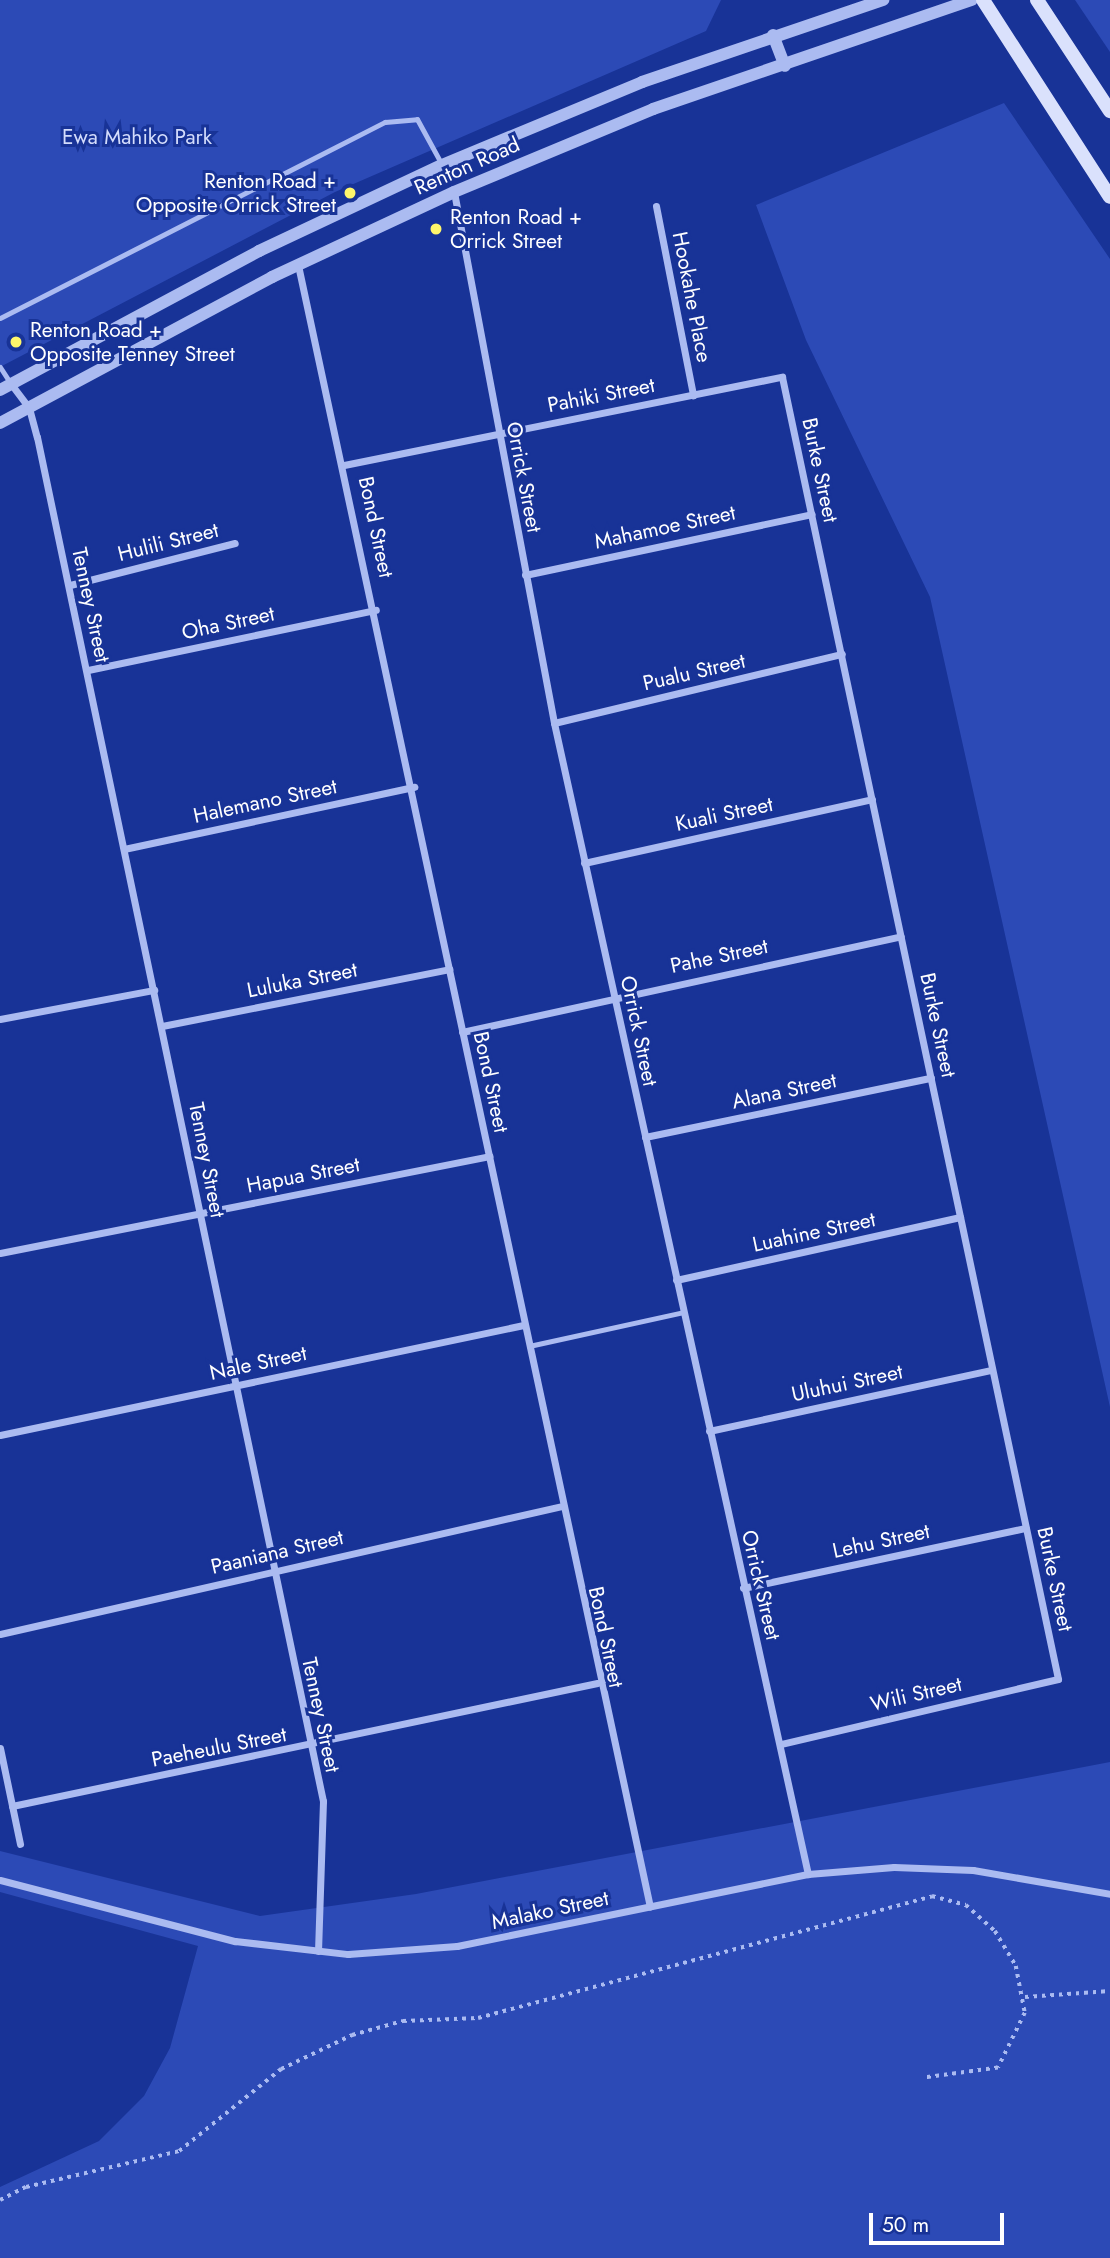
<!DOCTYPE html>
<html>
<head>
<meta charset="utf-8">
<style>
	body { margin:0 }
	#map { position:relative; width:1110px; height:2258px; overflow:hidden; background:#183397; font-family:Jost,sans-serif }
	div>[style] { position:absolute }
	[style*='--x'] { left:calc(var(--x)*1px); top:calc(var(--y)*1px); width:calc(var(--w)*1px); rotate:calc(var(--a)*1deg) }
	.green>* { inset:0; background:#2c4ab6 }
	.path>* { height:3.5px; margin-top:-1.75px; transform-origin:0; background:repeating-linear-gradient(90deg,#abbbf1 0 3.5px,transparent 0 8.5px) }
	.service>* { height:5px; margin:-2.5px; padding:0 2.5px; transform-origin:2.5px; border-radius:2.5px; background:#abbbf1 }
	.minor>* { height:7px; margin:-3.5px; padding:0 3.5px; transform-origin:3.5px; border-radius:3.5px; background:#abbbf1 }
	.tertiary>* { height:12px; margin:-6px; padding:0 6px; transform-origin:6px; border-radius:6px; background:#abbbf1 }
	.secondary>* { height:14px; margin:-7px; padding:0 7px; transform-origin:7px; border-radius:7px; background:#dae1fc }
	.dots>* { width:19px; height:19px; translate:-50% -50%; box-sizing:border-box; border:4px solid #183397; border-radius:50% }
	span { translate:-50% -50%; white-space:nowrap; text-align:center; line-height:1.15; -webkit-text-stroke:6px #183397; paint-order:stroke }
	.park-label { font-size:21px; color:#d3dcfc }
	.street-label { font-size:21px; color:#fff }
	.poi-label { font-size:21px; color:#fff }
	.right { translate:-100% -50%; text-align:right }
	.left { translate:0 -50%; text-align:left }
	.scale { position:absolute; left:869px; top:2213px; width:135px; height:32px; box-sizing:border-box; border:4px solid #fff; border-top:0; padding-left:9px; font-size:21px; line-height:24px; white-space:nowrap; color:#fff; -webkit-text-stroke:5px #183397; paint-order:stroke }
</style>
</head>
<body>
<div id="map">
	<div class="green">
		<i style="clip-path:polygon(0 0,721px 0,706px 31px,335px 192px,0 367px)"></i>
		<i style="clip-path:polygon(1075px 0,1110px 0,1110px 52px)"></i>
		<i style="clip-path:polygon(1004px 103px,1110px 259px,1110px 1407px,930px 597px,806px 340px,756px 205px)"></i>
		<i style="clip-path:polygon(1110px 1762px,1110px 2258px,0 2258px,0 2187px,99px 2141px,144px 2096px,170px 2048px,198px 1946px,0 1892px,0 1851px,260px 1916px,416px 1894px)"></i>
	</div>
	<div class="path">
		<i style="--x:1025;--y:1997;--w:85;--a:-4"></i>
		<i style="--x:0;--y:2200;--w:29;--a:-27"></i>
		<i style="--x:26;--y:2187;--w:157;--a:-13.2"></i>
		<i style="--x:179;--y:2151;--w:131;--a:-38.8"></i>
		<i style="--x:281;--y:2069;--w:79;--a:-25.6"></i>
		<i style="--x:352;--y:2035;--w:53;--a:-15.4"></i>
		<i style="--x:403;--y:2021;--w:75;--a:-2.3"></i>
		<i style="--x:478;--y:2018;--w:470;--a:-15"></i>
		<i style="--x:932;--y:1896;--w:35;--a:15"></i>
		<i style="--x:966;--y:1905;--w:39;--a:42"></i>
		<i style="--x:995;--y:1931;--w:41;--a:59"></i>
		<i style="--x:1016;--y:1966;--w:48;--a:79.2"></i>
		<i style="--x:1025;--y:2013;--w:61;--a:116.1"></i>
		<i style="--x:998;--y:2068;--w:75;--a:172.3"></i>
	</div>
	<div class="service">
		<i style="--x:0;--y:318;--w:432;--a:-27"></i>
		<i style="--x:385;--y:122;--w:32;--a:-5"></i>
		<i style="--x:417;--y:119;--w:50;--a:61.4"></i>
		<i style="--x:0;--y:367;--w:20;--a:57"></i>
		<i style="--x:529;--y:1346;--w:158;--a:-12.4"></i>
	</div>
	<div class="minor">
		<i style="--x:454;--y:192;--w:540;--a:79.33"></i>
		<i style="--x:554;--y:723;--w:1179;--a:77.56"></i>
		<i style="--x:656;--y:206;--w:193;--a:78.9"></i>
		<i style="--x:298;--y:265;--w:1679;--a:77.9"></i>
		<i style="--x:11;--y:384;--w:30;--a:53"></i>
		<i style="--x:29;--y:408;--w:30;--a:75"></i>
		<i style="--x:37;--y:437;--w:1394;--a:78.16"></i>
		<i style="--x:323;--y:1801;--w:150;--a:91.9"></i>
		<i style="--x:344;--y:465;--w:447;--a:-11.4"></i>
		<i style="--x:782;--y:377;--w:1331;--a:78.03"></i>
		<i style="--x:1058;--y:1679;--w:285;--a:166.8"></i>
		<i style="--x:525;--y:575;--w:293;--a:-12"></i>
		<i style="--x:70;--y:585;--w:170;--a:-14.3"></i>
		<i style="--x:88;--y:670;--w:294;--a:-11.8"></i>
		<i style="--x:554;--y:723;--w:296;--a:-13.5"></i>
		<i style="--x:124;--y:849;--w:297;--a:-12.1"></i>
		<i style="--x:584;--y:863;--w:295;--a:-12.5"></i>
		<i style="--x:0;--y:1019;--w:157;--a:-10.7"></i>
		<i style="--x:162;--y:1026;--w:293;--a:-11.2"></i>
		<i style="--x:462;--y:1032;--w:449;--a:-12.3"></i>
		<i style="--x:645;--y:1137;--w:292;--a:-11.7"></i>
		<i style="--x:0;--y:1253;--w:499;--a:-11.2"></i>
		<i style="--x:676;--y:1280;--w:291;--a:-12.5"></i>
		<i style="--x:709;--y:1431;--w:289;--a:-12.2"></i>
		<i style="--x:0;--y:1435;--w:535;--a:-11.86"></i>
		<i style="--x:743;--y:1588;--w:289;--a:-12"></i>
		<i style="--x:0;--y:1634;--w:576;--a:-12.83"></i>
		<i style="--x:0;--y:1748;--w:98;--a:78.2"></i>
		<i style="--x:12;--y:1806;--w:598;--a:-11.87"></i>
		<i style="--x:0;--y:1880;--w:243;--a:14.6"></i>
		<i style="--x:235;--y:1941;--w:114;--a:6.6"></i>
		<i style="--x:348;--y:1954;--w:109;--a:-4.2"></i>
		<i style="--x:457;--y:1946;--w:358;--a:-11.6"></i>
		<i style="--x:808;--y:1874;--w:86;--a:-4.7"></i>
		<i style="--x:894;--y:1867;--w:79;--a:2.2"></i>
		<i style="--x:973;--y:1870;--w:139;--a:9.9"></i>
	</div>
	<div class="tertiary">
		<i style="--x:773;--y:35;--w:33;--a:69"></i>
		<i style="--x:0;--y:390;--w:294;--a:-28.2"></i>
		<i style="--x:259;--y:251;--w:202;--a:-25.2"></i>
		<i style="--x:442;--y:165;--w:217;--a:-22.5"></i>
		<i style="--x:642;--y:82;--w:255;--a:-18.8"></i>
		<i style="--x:0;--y:423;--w:309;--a:-28.2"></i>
		<i style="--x:272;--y:277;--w:201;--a:-25"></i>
		<i style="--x:454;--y:192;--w:216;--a:-22.6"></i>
		<i style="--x:653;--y:109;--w:337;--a:-18.9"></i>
	</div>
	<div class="secondary">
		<i style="--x:983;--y:0;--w:234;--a:57.2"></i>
		<i style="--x:1037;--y:0;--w:133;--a:56.7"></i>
	</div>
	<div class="dots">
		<i style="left:350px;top:193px;background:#fff66b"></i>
		<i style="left:436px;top:229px;background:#fff66b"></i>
		<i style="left:16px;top:342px;background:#fff66b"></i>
	</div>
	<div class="park-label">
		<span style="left:137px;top:137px">Ewa Mahiko Park</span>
	</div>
	<div class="street-label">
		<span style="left:467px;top:166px;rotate:-24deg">Renton Road</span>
		<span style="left:692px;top:297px;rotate:79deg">Hookahe Place</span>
		<span style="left:601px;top:395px;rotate:-11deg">Pahiki Street</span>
		<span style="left:820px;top:470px;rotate:78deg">Burke Street</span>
		<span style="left:524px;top:477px;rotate:79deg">Orrick Street</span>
		<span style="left:376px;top:527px;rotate:78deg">Bond Street</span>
		<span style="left:665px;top:527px;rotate:-12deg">Mahamoe Street</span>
		<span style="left:168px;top:542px;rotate:-14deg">Hulili Street</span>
		<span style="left:91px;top:605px;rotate:78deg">Tenney Street</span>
		<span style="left:228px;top:623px;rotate:-12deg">Oha Street</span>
		<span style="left:694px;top:672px;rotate:-13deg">Pualu Street</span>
		<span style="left:265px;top:801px;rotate:-12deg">Halemano Street</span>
		<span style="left:724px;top:814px;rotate:-12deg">Kuali Street</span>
		<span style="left:719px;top:956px;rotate:-12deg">Pahe Street</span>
		<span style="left:302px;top:980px;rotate:-11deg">Luluka Street</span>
		<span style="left:938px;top:1025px;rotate:78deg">Burke Street</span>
		<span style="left:639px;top:1031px;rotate:78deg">Orrick Street</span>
		<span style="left:491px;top:1082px;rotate:78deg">Bond Street</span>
		<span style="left:784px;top:1091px;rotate:-12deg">Alana Street</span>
		<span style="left:207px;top:1160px;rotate:79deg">Tenney Street</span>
		<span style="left:303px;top:1175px;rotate:-11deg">Hapua Street</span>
		<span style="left:814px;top:1232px;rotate:-12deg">Luahine Street</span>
		<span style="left:258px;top:1363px;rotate:-12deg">Nale Street</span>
		<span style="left:847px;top:1383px;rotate:-12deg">Uluhui Street</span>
		<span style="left:881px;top:1541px;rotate:-12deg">Lehu Street</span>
		<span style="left:277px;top:1552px;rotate:-13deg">Paaniana Street</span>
		<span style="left:1055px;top:1579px;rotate:78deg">Burke Street</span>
		<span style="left:761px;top:1585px;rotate:77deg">Orrick Street</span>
		<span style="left:606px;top:1637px;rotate:78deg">Bond Street</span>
		<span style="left:916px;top:1694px;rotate:-13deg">Wili Street</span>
		<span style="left:321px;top:1715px;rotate:78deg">Tenney Street</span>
		<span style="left:219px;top:1747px;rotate:-11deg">Paeheulu Street</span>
		<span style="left:550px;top:1910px;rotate:-12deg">Malako Street</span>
	</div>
	<div class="poi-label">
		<span class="right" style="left:336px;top:193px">Renton Road +<br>Opposite Orrick Street</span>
		<span class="left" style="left:450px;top:229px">Renton Road +<br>Orrick Street</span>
		<span class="left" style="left:30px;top:342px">Renton Road +<br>Opposite Tenney Street</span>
	</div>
	<div class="scale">50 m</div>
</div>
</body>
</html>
